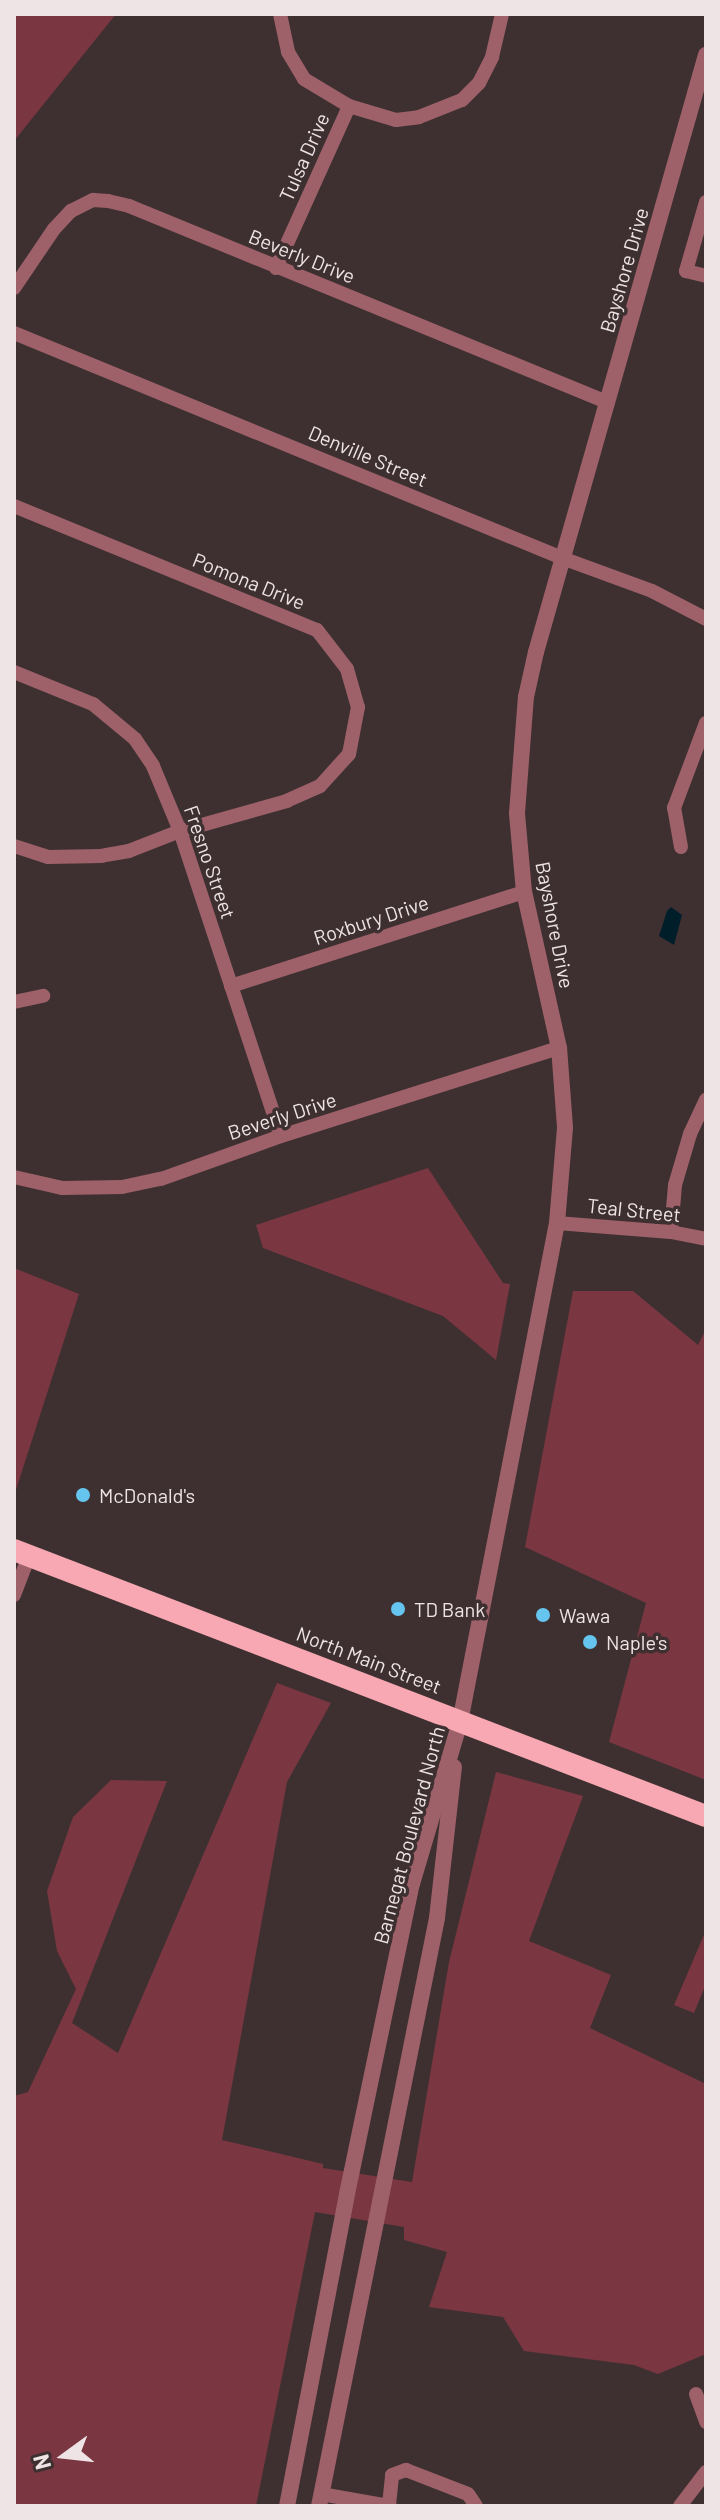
<!DOCTYPE html>
<html>
<head>
<meta charset="utf-8">
<style>
	body { margin:0 }
	#map { position:relative; width:720px; height:2520px; overflow:hidden; background:#3e3031; font-family:Barlow,sans-serif }
	div>[style] { position:absolute }
	[style*='--x'] { left:calc(var(--x)*1px); top:calc(var(--y)*1px); width:calc(var(--w)*1px); rotate:calc(var(--a)*1deg) }
	.green>* { inset:0; background:#7a3641 }
	.water>* { inset:0; background:#001d2a }
	.minor>* { height:14px; margin:-7px; padding:0 7px; transform-origin:7px; border-radius:7px; background:#9e6169 }
	.tertiary>* { height:16px; margin:-8px; padding:0 8px; transform-origin:8px; border-radius:8px; background:#9e6169 }
	.trunk>* { height:22px; margin:-11px; padding:0 11px; transform-origin:11px; border-radius:11px; background:#f8a8b2 }
	.dots>* { width:22px; height:22px; translate:-50% -50%; box-sizing:border-box; border:4px solid #3e3031; border-radius:50% }
	span { translate:-50% -50%; white-space:nowrap; text-align:center; line-height:1.15; -webkit-text-stroke:7px #3e3031; paint-order:stroke }
	.street-label { font-size:20px; color:#eee4e5 }
	.poi-label { font-size:20px; color:#eee4e5 }
	.left { translate:0 -50%; text-align:left }
	.frame { position:absolute; inset:0; border:16px solid #eee4e5; pointer-events:none }
	.north { position:absolute; left:24px; top:2416px; width:80px; height:80px; -webkit-text-stroke:6px #3e3031; paint-order:stroke; rotate:255deg; font-size:22px; font-weight:700; line-height:32px; text-align:center; color:#eee4e5 }
	.north::after { content:''; display:block; margin:auto; width:28px; height:36px; background:#eee4e5; clip-path:polygon(50% 0,100% 100%,50% 72%,0 100%) }
</style>
</head>
<body>
<div id="map">
	<div class="green">
		<i style="clip-path:polygon(14px 14px,116px 14px,14px 141px)"></i>
		<i style="clip-path:polygon(428px 1168px,503px 1283px,510px 1284px,496px 1360px,443px 1316px,263px 1248px,256px 1225px)"></i>
		<i style="clip-path:polygon(14px 1268px,79px 1294px,14px 1496px)"></i>
		<i style="clip-path:polygon(573px 1291px,633px 1291px,698px 1345px,706px 1329px,706px 1780px,609px 1742px,646px 1603px,525px 1547px)"></i>
		<i style="clip-path:polygon(277px 1683px,331px 1703px,287px 1782px,222px 2140px,323px 2164px,323px 2168px,412px 2182px,449px 1962px,496px 1772px,583px 1796px,529px 1941px,611px 1975px,590px 2028px,706px 2084px,706px 2354px,658px 2374px,634px 2365px,524px 2351px,503px 2317px,429px 2307px,447px 2252px,404px 2240px,404px 2227px,315px 2212px,256px 2506px,14px 2506px,14px 2096px,28px 2092px,76px 1989px,57px 1951px,47px 1891px,73px 1817px,111px 1780px,167px 1781px,72px 2023px,118px 2053px)"></i>
		<i style="clip-path:polygon(706px 1930px,706px 1984px,694px 2013px,674px 2005px)"></i>
	</div>
	<div class="water">
		<i style="clip-path:polygon(671px 907px,682px 915px,674px 945px,659px 936px,667px 911px)"></i>
	</div>
	<div class="minor">
		<i style="--x:280;--y:14;--w:39;--a:78"></i>
		<i style="--x:288;--y:52;--w:31;--a:59"></i>
		<i style="--x:304;--y:79;--w:52;--a:31"></i>
		<i style="--x:349;--y:106;--w:49;--a:16.6"></i>
		<i style="--x:396;--y:120;--w:23;--a:-7"></i>
		<i style="--x:419;--y:117;--w:46;--a:-21.6"></i>
		<i style="--x:462;--y:100;--w:24;--a:-45"></i>
		<i style="--x:479;--y:83;--w:29;--a:-63"></i>
		<i style="--x:492;--y:57;--w:44;--a:-76.9"></i>
		<i style="--x:706;--y:202;--w:72;--a:106.2"></i>
		<i style="--x:686;--y:271;--w:21;--a:14"></i>
		<i style="--x:276;--y:268;--w:178;--a:-65.7"></i>
		<i style="--x:14;--y:288;--w:71;--a:-55.9"></i>
		<i style="--x:54;--y:229;--w:25;--a:-47"></i>
		<i style="--x:71;--y:211;--w:25;--a:-27"></i>
		<i style="--x:93;--y:200;--w:15;--a:4"></i>
		<i style="--x:108;--y:201;--w:22;--a:13"></i>
		<i style="--x:129;--y:206;--w:517;--a:22.3"></i>
		<i style="--x:14;--y:333;--w:592;--a:22.32"></i>
		<i style="--x:562;--y:558;--w:96;--a:20.1"></i>
		<i style="--x:652;--y:591;--w:61;--a:27.4"></i>
		<i style="--x:14;--y:506;--w:327;--a:22.3"></i>
		<i style="--x:317;--y:630;--w:49;--a:52.4"></i>
		<i style="--x:347;--y:669;--w:40;--a:74"></i>
		<i style="--x:358;--y:707;--w:48;--a:100.8"></i>
		<i style="--x:349;--y:754;--w:43;--a:132.2"></i>
		<i style="--x:320;--y:786;--w:36;--a:156"></i>
		<i style="--x:287;--y:801;--w:111;--a:164.3"></i>
		<i style="--x:180;--y:831;--w:55;--a:158.6"></i>
		<i style="--x:129;--y:851;--w:27;--a:170"></i>
		<i style="--x:102;--y:856;--w:54;--a:178.9"></i>
		<i style="--x:48;--y:857;--w:36;--a:-162"></i>
		<i style="--x:14;--y:672;--w:85;--a:22.1"></i>
		<i style="--x:93;--y:704;--w:55;--a:39.8"></i>
		<i style="--x:135;--y:739;--w:32;--a:56"></i>
		<i style="--x:153;--y:766;--w:70;--a:67.4"></i>
		<i style="--x:180;--y:831;--w:321;--a:71.7"></i>
		<i style="--x:681;--y:847;--w:40;--a:-100"></i>
		<i style="--x:674;--y:808;--w:91;--a:-69.4"></i>
		<i style="--x:231;--y:986;--w:308;--a:-17.8"></i>
		<i style="--x:14;--y:1002;--w:30;--a:-12"></i>
		<i style="--x:14;--y:1177;--w:49;--a:12.9"></i>
		<i style="--x:62;--y:1188;--w:60;--a:-1"></i>
		<i style="--x:122;--y:1187;--w:40;--a:-12"></i>
		<i style="--x:161;--y:1179;--w:127;--a:-19.7"></i>
		<i style="--x:281;--y:1136;--w:292;--a:-17.6"></i>
		<i style="--x:557;--y:1223;--w:114;--a:4.5"></i>
		<i style="--x:671;--y:1232;--w:36;--a:11"></i>
		<i style="--x:671;--y:1232;--w:47;--a:-85.1"></i>
		<i style="--x:675;--y:1185;--w:53;--a:-73.6"></i>
		<i style="--x:690;--y:1134;--w:38;--a:-65"></i>
		<i style="--x:14;--y:1595;--w:42;--a:-69"></i>
		<i style="--x:696;--y:2394;--w:30;--a:70"></i>
		<i style="--x:321;--y:2494;--w:70;--a:9.9"></i>
		<i style="--x:389;--y:2505;--w:30;--a:-84"></i>
		<i style="--x:392;--y:2475;--w:15;--a:-20"></i>
		<i style="--x:406;--y:2470;--w:66;--a:21.2"></i>
		<i style="--x:468;--y:2494;--w:14;--a:56"></i>
		<i style="--x:680;--y:2506;--w:43;--a:-52.6"></i>
	</div>
	<div class="tertiary">
		<i style="--x:287;--y:2506;--w:318;--a:-79.1"></i>
		<i style="--x:347;--y:2194;--w:317;--a:-78.2"></i>
		<i style="--x:412;--y:1884;--w:169;--a:-73.5"></i>
		<i style="--x:460;--y:1722;--w:508;--a:-79"></i>
		<i style="--x:557;--y:1223;--w:96;--a:-85.2"></i>
		<i style="--x:565;--y:1127;--w:79;--a:-94.3"></i>
		<i style="--x:559;--y:1048;--w:160;--a:-102.6"></i>
		<i style="--x:524;--y:892;--w:79;--a:-95.1"></i>
		<i style="--x:517;--y:813;--w:116;--a:-85.6"></i>
		<i style="--x:526;--y:697;--w:46;--a:-77.5"></i>
		<i style="--x:536;--y:652;--w:621;--a:-74.11"></i>
		<i style="--x:319;--y:2506;--w:600;--a:-78.65"></i>
		<i style="--x:437;--y:1918;--w:152;--a:-83.6"></i>
	</div>
	<div class="trunk">
		<i style="--x:14;--y:1550;--w:741;--a:21.03"></i>
	</div>
	<div class="dots">
		<i style="left:83px;top:1495px;background:#65c5ef"></i>
		<i style="left:398px;top:1609px;background:#65c5ef"></i>
		<i style="left:543px;top:1615px;background:#65c5ef"></i>
		<i style="left:590px;top:1642px;background:#65c5ef"></i>
	</div>
	<div class="street-label">
		<span style="left:304px;top:157px;rotate:-66deg">Tulsa Drive</span>
		<span style="left:302px;top:256px;rotate:22deg">Beverly Drive</span>
		<span style="left:624px;top:270px;rotate:-74deg">Bayshore Drive</span>
		<span style="left:368px;top:456px;rotate:23deg">Denville Street</span>
		<span style="left:249px;top:581px;rotate:22deg">Pomona Drive</span>
		<span style="left:210px;top:862px;rotate:71deg">Fresno Street</span>
		<span style="left:371px;top:920px;rotate:-18deg">Roxbury Drive</span>
		<span style="left:555px;top:925px;rotate:79deg">Bayshore Drive</span>
		<span style="left:282px;top:1116px;rotate:-18deg">Beverly Drive</span>
		<span style="left:634px;top:1210px;rotate:6deg">Teal Street</span>
		<span style="left:369px;top:1660px;rotate:21deg">North Main Street</span>
		<span style="left:409px;top:1835px;rotate:-75deg">Barnegat Boulevard North</span>
	</div>
	<div class="poi-label">
		<span class="left" style="left:99px;top:1495px">McDonald's</span>
		<span class="left" style="left:414px;top:1609px">TD Bank</span>
		<span class="left" style="left:559px;top:1615px">Wawa</span>
		<span class="left" style="left:606px;top:1642px">Naple's</span>
	</div>
	<div class="frame"></div>
	<div class="north">N</div>
</div>
</body>
</html>
